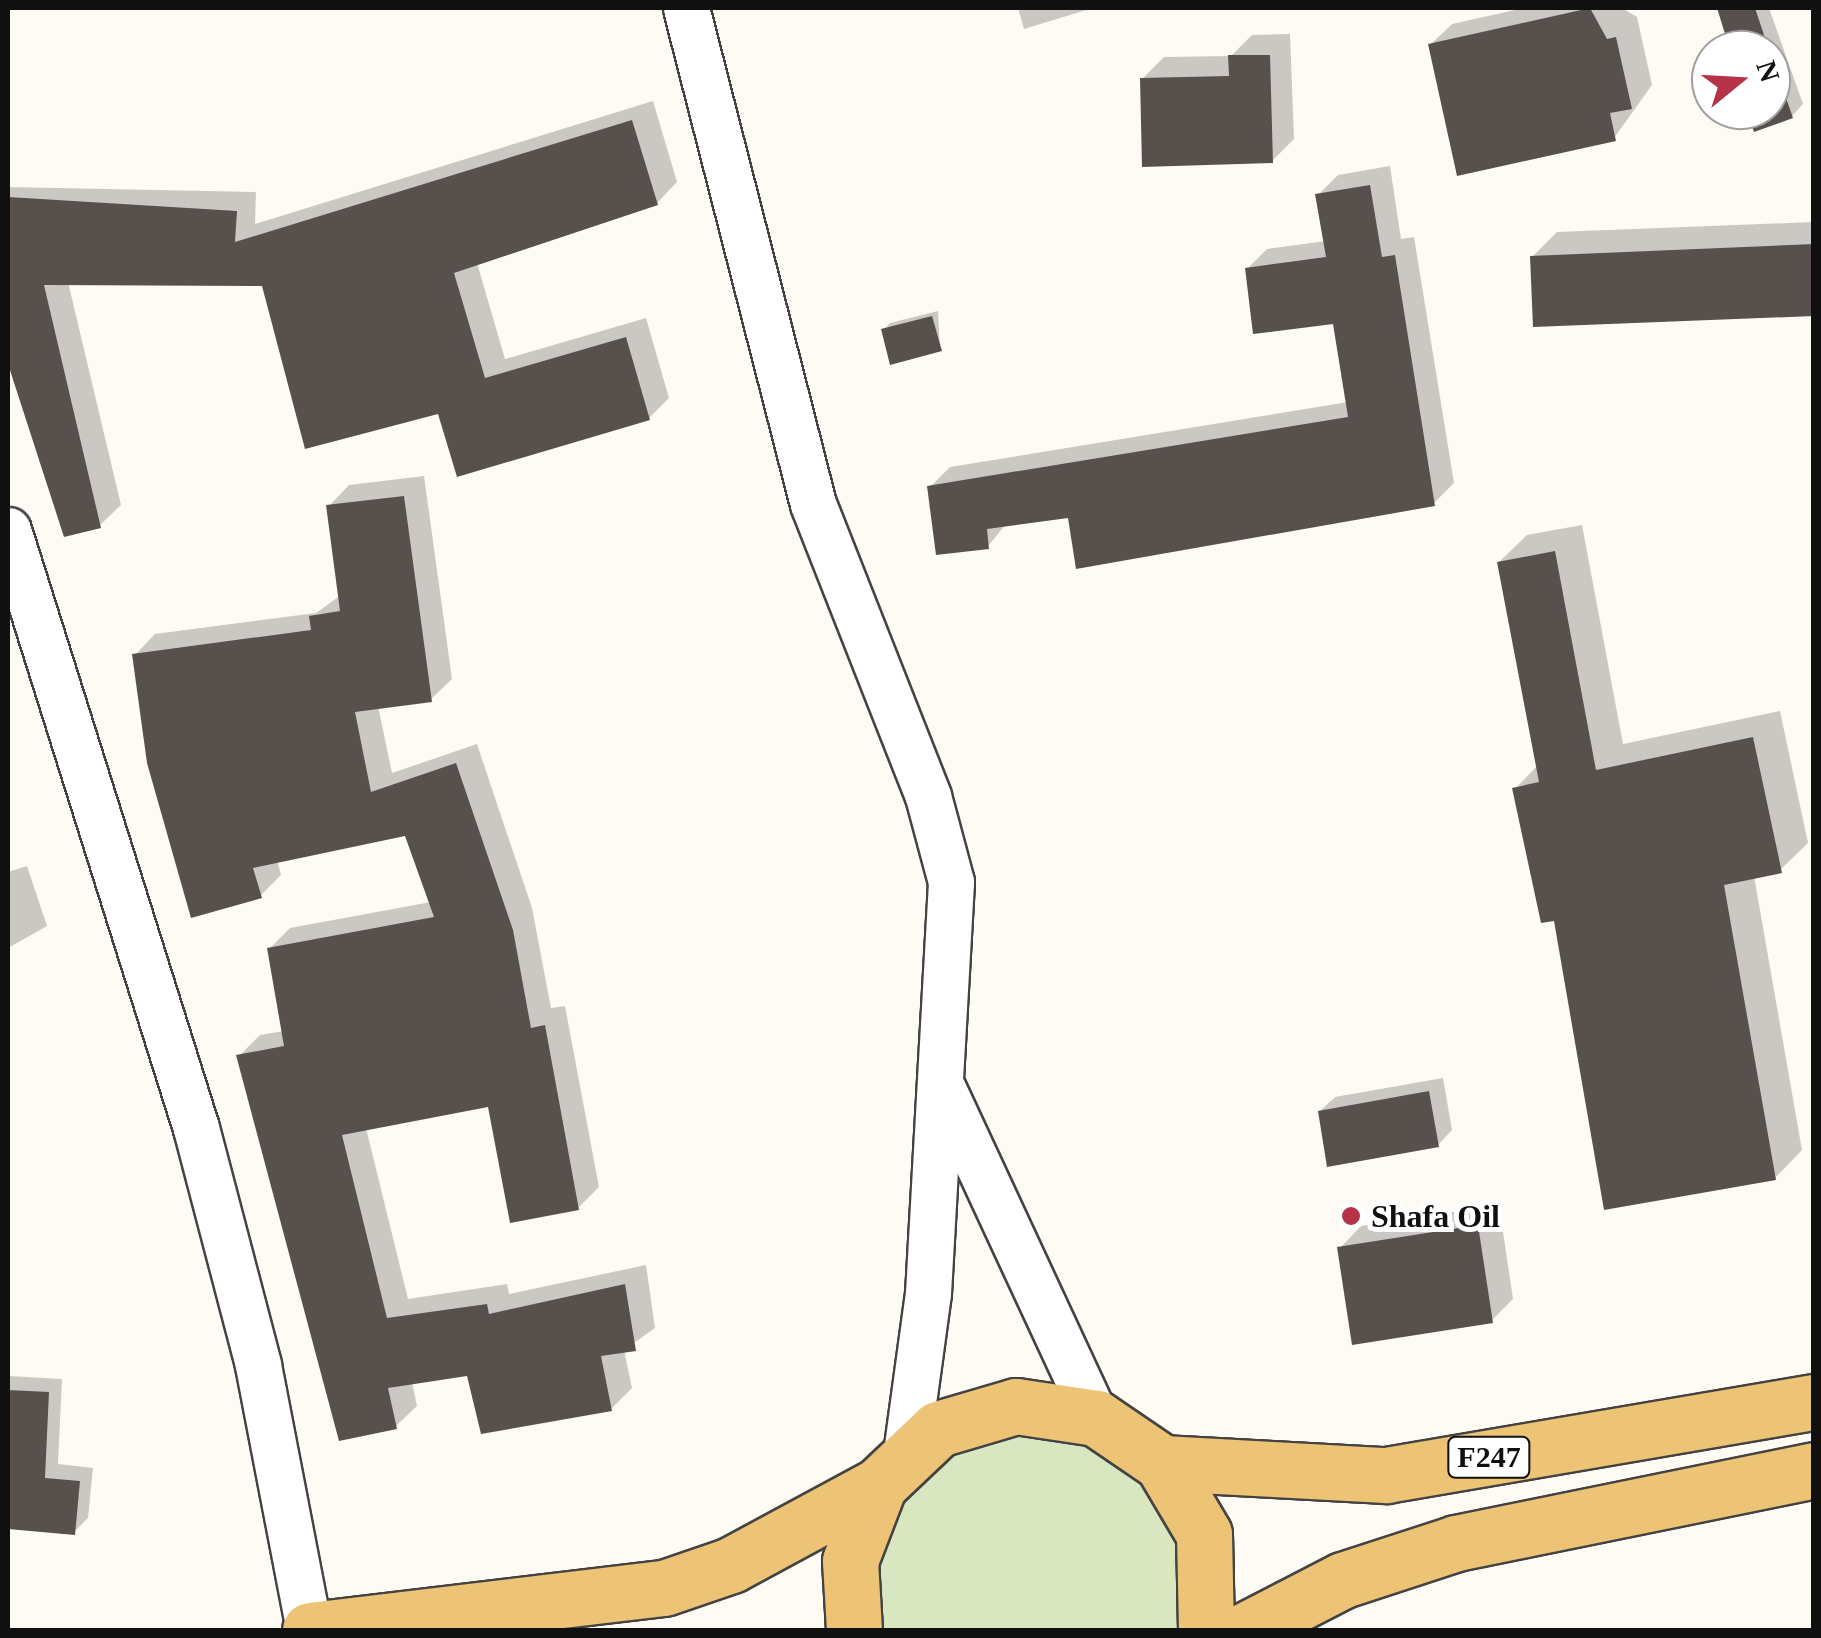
<!DOCTYPE html>
<html>
<head>
<meta charset="utf-8">
<style>
	body { margin:0 }
	#map { position:relative; width:1821px; height:1638px; overflow:hidden; background:#fefbf5; font-family:Georgia,serif }
	div>[style] { position:absolute }
	[style*='--x'] { left:calc(var(--x)*1px); top:calc(var(--y)*1px); width:calc(var(--w)*1px); rotate:calc(var(--a)*1deg) }
	.green>* { inset:0; background:#d8e7c0 }
	.shadow>* { inset:0; background:#0003 }
	.building>* { inset:0; background:#58504d }
	.roads { filter:drop-shadow(2px 0 #434343) drop-shadow(-2px 0 #434343) drop-shadow(0 2px #434343) drop-shadow(0 -2px #434343) }
	.minor>* { height:45px; margin:-22.5px; padding:0 22.5px; transform-origin:22.5px; border-radius:22.5px; background:#fff }
	.major>* { height:55px; margin:-27.5px; padding:0 27.5px; transform-origin:27.5px; border-radius:27.5px; background:#edc375 }
	.dots>* { width:28px; height:28px; translate:-50% -50%; box-sizing:border-box; border:5px solid #fff; border-radius:50% }
	span { translate:-50% -50%; white-space:nowrap; text-align:center; line-height:1.15; -webkit-text-stroke:10px #fff; paint-order:stroke }
	.shield-label span { padding:2px 8px; background:#fff; border:2px solid; border-radius:8px; -webkit-text-stroke-width:0 }
	.shield-label { font-size:30px; color:#101010; font-weight:700 }
	.poi-label { font-size:32px; color:#101010; font-weight:700 }
	.left { translate:0 -50%; text-align:left }
	.frame { position:absolute; inset:0; border:10px solid #101010; pointer-events:none }
	.north { position:absolute; left:1691px; top:30px; width:100px; height:100px; box-sizing:border-box; background:#fff; border:2px solid #9f9f9f; border-radius:50%; rotate:72deg; font-size:28px; font-weight:700; line-height:40px; text-align:center; color:#101010 }
	.north::after { content:''; display:block; margin:auto; width:35px; height:45px; background:#b63247; clip-path:polygon(50% 0,100% 100%,50% 72%,0 100%) }
</style>
</head>
<body>
<div id="map">
	<div class="green">
		<i style="clip-path:polygon(1022px 1427px,1075px 1433px,1159px 1494px,1182px 1542px,1181px 1630px,878px 1630px,873px 1554px,892px 1505px,971px 1437px)"></i>
	</div>
	<div class="shadow">
		<i style="clip-path:polygon(1018px 8px,1093px 8px,1024px 29px)"></i>
		<i style="clip-path:polygon(1524px 8px,1622px 8px,1637px 17px,1652px 85px,1614px 138px,1430px 45px,1452px 24px)"></i>
		<i style="clip-path:polygon(1720px 8px,1769px 8px,1803px 104px,1792px 116px,1750px 110px,1771px 110px,1771px 50px,1732px 50px)"></i>
		<i style="clip-path:polygon(1290px 34px,1294px 139px,1272px 161px,1142px 79px,1164px 57px,1231px 56px,1252px 35px)"></i>
		<i style="clip-path:polygon(653px 101px,677px 182px,657px 203px,477px 263px,505px 359px,646px 318px,669px 398px,649px 418px,440px 411px,264px 284px,68px 282px,121px 505px,100px 525px,29px 427px,8px 356px,8px 187px,256px 192px,255px 224px)"></i>
		<i style="clip-path:polygon(1390px 166px,1401px 239px,1414px 237px,1454px 483px,1434px 503px,1078px 567px,1070px 515px,1007px 523px,988px 546px,930px 487px,950px 467px,1348px 402px,1335px 322px,1247px 269px,1267px 249px,1326px 241px,1318px 195px,1338px 175px)"></i>
		<i style="clip-path:polygon(1814px 222px,1814px 313px,1532px 257px,1557px 232px)"></i>
		<i style="clip-path:polygon(938px 311px,940px 349px,884px 330px,890px 323px)"></i>
		<i style="clip-path:polygon(424px 476px,452px 679px,431px 699px,378px 706px,392px 773px,477px 744px,532px 908px,551px 1008px,565px 1006px,599px 1187px,578px 1208px,490px 1104px,366px 1128px,408px 1299px,507px 1284px,509px 1294px,646px 1265px,655px 1328px,624px 1350px,632px 1388px,611px 1409px,469px 1373px,412px 1382px,417px 1406px,396px 1426px,239px 1056px,260px 1035px,284px 1031px,269px 949px,290px 928px,431px 902px,407px 833px,277px 860px,281px 875px,260px 896px,135px 655px,155px 634px,316px 613px,341px 595px,329px 506px,349px 485px)"></i>
		<i style="clip-path:polygon(1582px 525px,1623px 744px,1780px 711px,1808px 843px,1780px 870px,1754px 876px,1802px 1150px,1775px 1178px,1556px 918px,1515px 789px,1538px 765px,1499px 562px,1527px 535px)"></i>
		<i style="clip-path:polygon(27px 866px,47px 926px,8px 948px,8px 872px)"></i>
		<i style="clip-path:polygon(1443px 1078px,1452px 1130px,1438px 1145px,1320px 1111px,1335px 1097px)"></i>
		<i style="clip-path:polygon(1499px 1205px,1513px 1299px,1492px 1320px,1340px 1248px,1361px 1226px)"></i>
		<i style="clip-path:polygon(8px 1376px,62px 1379px,58px 1464px,93px 1468px,88px 1518px,74px 1532px,8px 1526px)"></i>
	</div>
	<div class="building">
		<i style="clip-path:polygon(1590px 8px,1607px 39px,1616px 37px,1632px 109px,1610px 113px,1616px 141px,1457px 176px,1428px 44px)"></i>
		<i style="clip-path:polygon(1717px 8px,1755px 8px,1769px 50px,1730px 50px)"></i>
		<i style="clip-path:polygon(1228px 55px,1270px 55px,1273px 163px,1142px 167px,1140px 78px,1229px 76px)"></i>
		<i style="clip-path:polygon(1771px 55px,1793px 118px,1754px 132px,1746px 110px,1771px 110px)"></i>
		<i style="clip-path:polygon(632px 120px,658px 205px,454px 273px,485px 378px,626px 337px,650px 420px,457px 477px,438px 414px,305px 449px,262px 286px,44px 285px,101px 528px,64px 537px,8px 364px,8px 197px,237px 211px,235px 242px)"></i>
		<i style="clip-path:polygon(1370px 185px,1382px 257px,1395px 255px,1435px 506px,1076px 569px,1068px 518px,987px 529px,989px 549px,936px 555px,927px 486px,1348px 417px,1333px 324px,1253px 334px,1245px 268px,1326px 257px,1315px 194px)"></i>
		<i style="clip-path:polygon(1814px 244px,1814px 316px,1533px 327px,1530px 256px)"></i>
		<i style="clip-path:polygon(932px 316px,942px 351px,890px 365px,881px 329px)"></i>
		<i style="clip-path:polygon(404px 496px,432px 702px,355px 712px,371px 792px,456px 763px,513px 930px,531px 1028px,545px 1025px,579px 1210px,510px 1223px,488px 1107px,342px 1135px,387px 1318px,487px 1304px,489px 1314px,625px 1284px,636px 1351px,601px 1356px,612px 1411px,481px 1434px,467px 1376px,388px 1388px,397px 1429px,339px 1441px,236px 1055px,284px 1046px,267px 948px,434px 917px,405px 836px,253px 868px,262px 898px,191px 918px,147px 763px,132px 654px,311px 630px,309px 616px,340px 611px,326px 505px)"></i>
		<i style="clip-path:polygon(1555px 551px,1596px 770px,1753px 737px,1782px 873px,1724px 885px,1776px 1180px,1604px 1210px,1554px 921px,1541px 923px,1512px 788px,1539px 782px,1497px 562px)"></i>
		<i style="clip-path:polygon(1429px 1091px,1439px 1147px,1327px 1167px,1318px 1111px)"></i>
		<i style="clip-path:polygon(1478px 1225px,1493px 1323px,1352px 1345px,1337px 1247px)"></i>
		<i style="clip-path:polygon(8px 1390px,49px 1392px,45px 1478px,80px 1481px,75px 1535px,8px 1529px)"></i>
	</div>
	<div class="roads">
		<div class="minor">
			<i style="--x:686;--y:8;--w:512;--a:75.64"></i>
			<i style="--x:813;--y:504;--w:314;--a:68.5"></i>
			<i style="--x:928;--y:796;--w:89;--a:75"></i>
			<i style="--x:951;--y:882;--w:412;--a:93.2"></i>
			<i style="--x:928;--y:1293;--w:162;--a:97.8"></i>
			<i style="--x:8;--y:530;--w:627;--a:72.55"></i>
			<i style="--x:196;--y:1128;--w:245;--a:75.3"></i>
			<i style="--x:258;--y:1365;--w:270;--a:79.1"></i>
			<i style="--x:943;--y:1089;--w:363;--a:65.1"></i>
		</div>
		<div class="major">
			<i style="--x:1162;--y:1463;--w:224;--a:3.1"></i>
			<i style="--x:1386;--y:1475;--w:434;--a:-9.7"></i>
			<i style="--x:310;--y:1630;--w:356;--a:-6.8"></i>
			<i style="--x:664;--y:1588;--w:71;--a:-18.9"></i>
			<i style="--x:731;--y:1565;--w:168;--a:-28.4"></i>
			<i style="--x:854;--y:1630;--w:69;--a:-93.3"></i>
			<i style="--x:850;--y:1561;--w:81;--a:-69.1"></i>
			<i style="--x:879;--y:1485;--w:81;--a:-43.5"></i>
			<i style="--x:938;--y:1429;--w:81;--a:-16.4"></i>
			<i style="--x:1016;--y:1406;--w:81;--a:8.5"></i>
			<i style="--x:1096;--y:1418;--w:80;--a:34.3"></i>
			<i style="--x:1162;--y:1463;--w:82;--a:59.4"></i>
			<i style="--x:1204;--y:1534;--w:96;--a:88.8"></i>
			<i style="--x:1246;--y:1630;--w:109;--a:-27.3"></i>
			<i style="--x:1343;--y:1580;--w:119;--a:-18.1"></i>
			<i style="--x:1456;--y:1543;--w:365;--a:-11.5"></i>
		</div>
	</div>
	<div class="dots">
		<i style="left:1351px;top:1216px;background:#b63247"></i>
	</div>
	<div class="shield-label">
		<span style="left:1489px;top:1457px">F247</span>
	</div>
	<div class="poi-label">
		<span class="left" style="left:1371px;top:1216px">Shafa Oil</span>
	</div>
	<div class="frame"></div>
	<div class="north">N</div>
</div>
</body>
</html>
